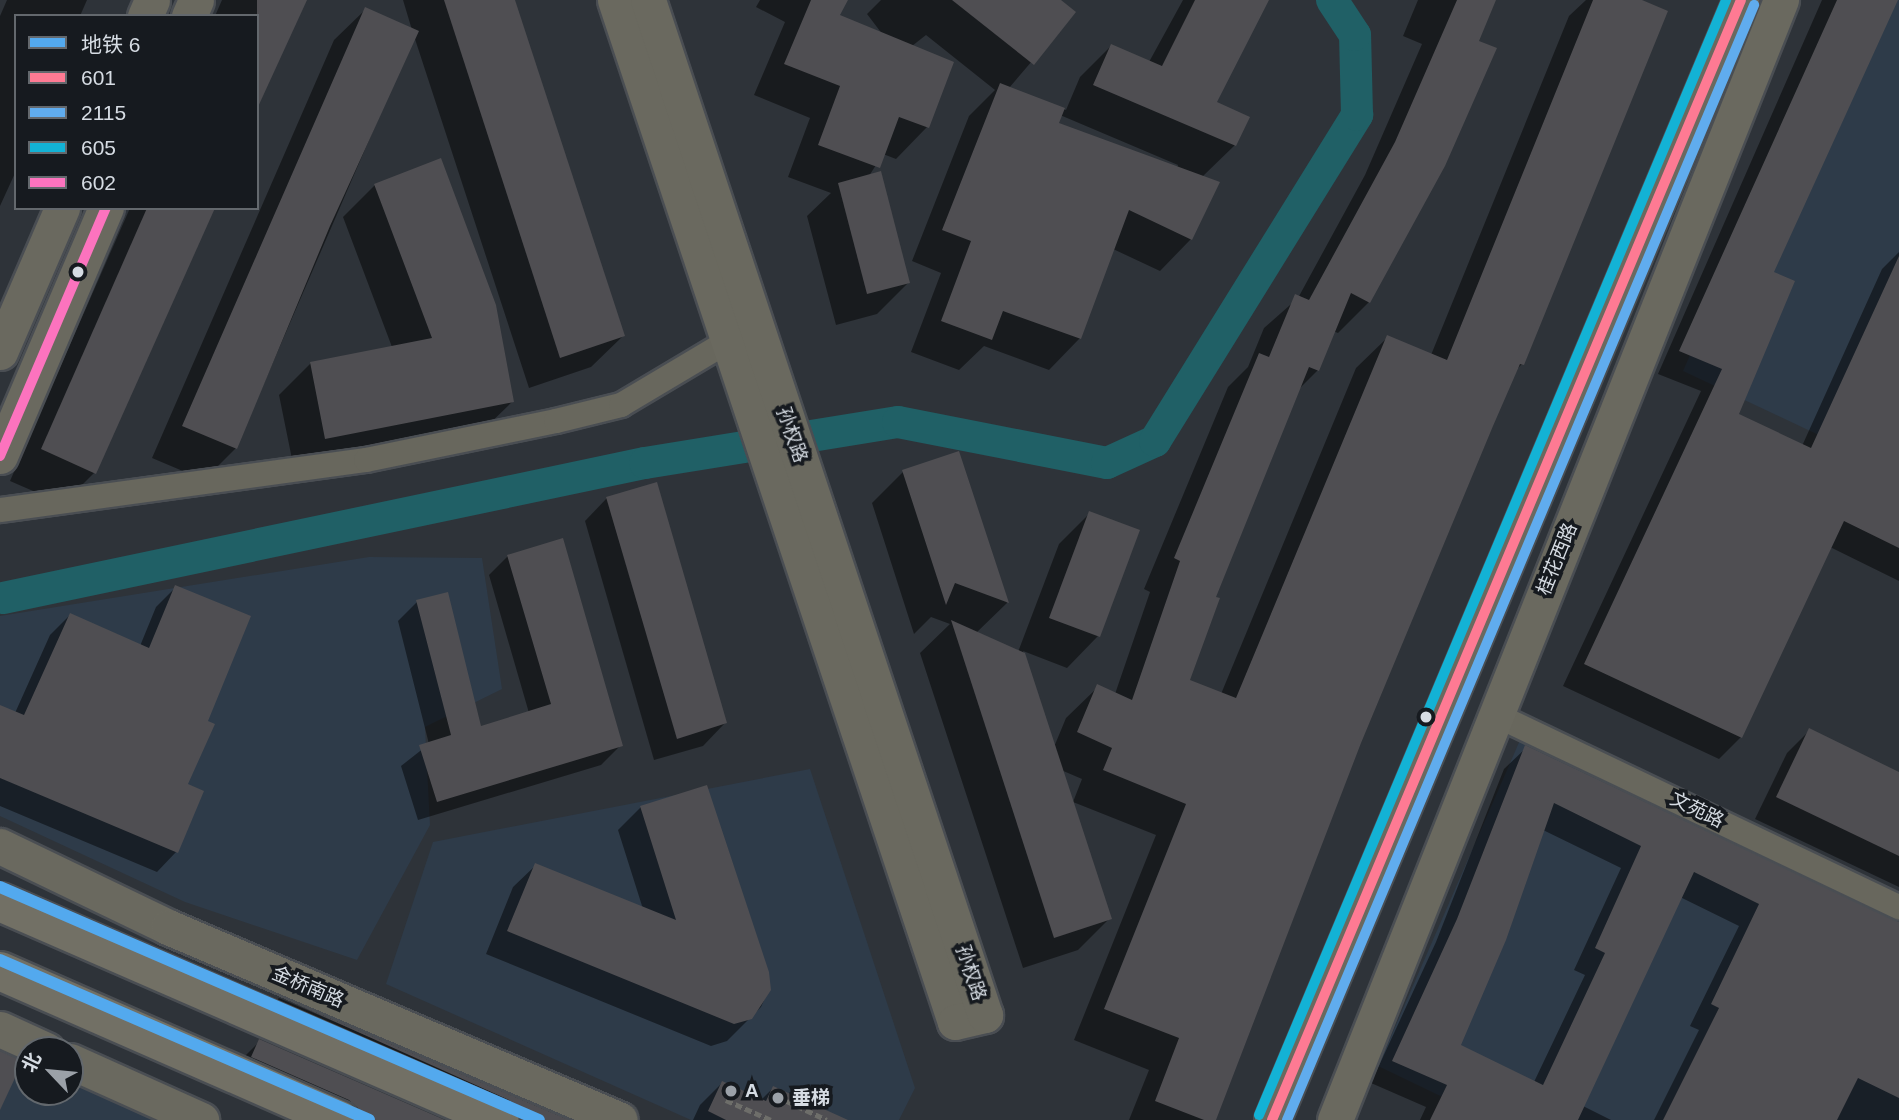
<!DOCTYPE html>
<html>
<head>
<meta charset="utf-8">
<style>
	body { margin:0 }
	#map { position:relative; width:1899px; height:1120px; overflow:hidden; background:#2e3339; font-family:Arial,"Noto Sans SC",sans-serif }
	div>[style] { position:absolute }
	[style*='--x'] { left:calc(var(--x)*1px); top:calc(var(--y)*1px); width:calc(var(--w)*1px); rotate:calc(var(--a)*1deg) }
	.built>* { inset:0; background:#2e3b49 }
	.shadow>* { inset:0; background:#0007 }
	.canal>* { height:32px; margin:-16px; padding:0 16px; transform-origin:16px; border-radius:16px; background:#206066 }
	.building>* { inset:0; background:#4f4e52 }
	.path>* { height:4.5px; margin-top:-2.25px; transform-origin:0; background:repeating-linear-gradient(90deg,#6e6e6a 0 7px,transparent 0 10.5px) }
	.roads { filter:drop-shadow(2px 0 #4a4e53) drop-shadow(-2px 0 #4a4e53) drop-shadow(0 2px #4a4e53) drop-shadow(0 -2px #4a4e53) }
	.street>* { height:24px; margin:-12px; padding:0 12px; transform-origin:12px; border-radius:12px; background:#68675d }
	.secondary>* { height:35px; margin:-17.5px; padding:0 17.5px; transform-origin:17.5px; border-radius:17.5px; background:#6a695f }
	.primary>* { height:38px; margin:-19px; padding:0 19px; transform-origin:19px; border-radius:19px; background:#727065 }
	.bus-1>* { height:10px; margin:-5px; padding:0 5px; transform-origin:5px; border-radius:5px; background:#fe7a93 }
	.bus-2>* { height:10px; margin:-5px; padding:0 5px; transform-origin:5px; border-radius:5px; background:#60acee }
	.bus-3>* { height:10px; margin:-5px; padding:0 5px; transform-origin:5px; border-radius:5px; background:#13b2d5 }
	.bus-4>* { height:10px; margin:-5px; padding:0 5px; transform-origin:5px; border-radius:5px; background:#fc73be }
	.metro-1>* { height:12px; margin:-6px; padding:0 6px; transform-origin:6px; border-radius:6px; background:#53a9ee }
	.dots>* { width:19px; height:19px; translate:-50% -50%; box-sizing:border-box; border:4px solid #161a1f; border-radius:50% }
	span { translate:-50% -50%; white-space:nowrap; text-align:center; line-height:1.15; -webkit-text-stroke:7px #161a1f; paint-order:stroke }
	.street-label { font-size:19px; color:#d6dce3 }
	.poi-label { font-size:19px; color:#d6dce3; font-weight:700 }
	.left { translate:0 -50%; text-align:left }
	.legend { position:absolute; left:14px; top:14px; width:245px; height:196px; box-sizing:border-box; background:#161a1f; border:2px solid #63686d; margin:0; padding:9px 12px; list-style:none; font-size:21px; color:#d6dce3 }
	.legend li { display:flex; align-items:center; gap:14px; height:35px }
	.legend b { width:35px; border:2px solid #63686d }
	.north { position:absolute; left:14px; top:1036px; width:70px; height:70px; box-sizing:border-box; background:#161a1f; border:2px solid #63686d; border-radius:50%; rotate:296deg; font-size:19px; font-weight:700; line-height:28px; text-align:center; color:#d6dce3 }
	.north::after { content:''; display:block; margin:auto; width:24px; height:32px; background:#9ba1a8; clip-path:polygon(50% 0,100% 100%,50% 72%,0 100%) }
</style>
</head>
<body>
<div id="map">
	<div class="built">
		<i style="clip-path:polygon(1845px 0,1899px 0,1899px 473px,1683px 371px)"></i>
		<i style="clip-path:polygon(369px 557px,482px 558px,502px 689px,425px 727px,430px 825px,357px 960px,185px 902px,0 816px,0 616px)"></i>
		<i style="clip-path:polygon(1524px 731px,1899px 910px,1899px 1120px,1490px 1120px,1378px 1066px)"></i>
		<i style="clip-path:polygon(810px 769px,915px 1088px,899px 1120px,691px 1120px,386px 984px,433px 842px)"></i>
		<i style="clip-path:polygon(0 1045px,28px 1057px,28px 1092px,70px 1092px,70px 1074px,177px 1120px,0 1120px)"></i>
	</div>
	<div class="shadow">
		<i style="clip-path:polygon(7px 0,87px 0,80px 16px,16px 16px,16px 171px,0 206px,0 16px)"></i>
		<i style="clip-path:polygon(222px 0,303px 0,257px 16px,215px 16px)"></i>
		<i style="clip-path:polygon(403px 0,513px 0,623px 336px,591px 367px,529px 388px,414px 36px,236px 448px,204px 480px,152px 458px,334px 40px,366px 9px,412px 30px)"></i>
		<i style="clip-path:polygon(evenodd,760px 0,846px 0,827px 37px,883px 35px,867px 14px,881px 0,1059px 0,1074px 12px,1009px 88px,1066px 110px,1080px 77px,1111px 46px,1149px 62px,1183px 0,1264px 0,1215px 103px,1235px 145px,1202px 177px,1191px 239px,1160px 271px,1113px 249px,1080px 338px,1049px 370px,984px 346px,959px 370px,911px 352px,941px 273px,912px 261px,969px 116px,995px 90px,926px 35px,912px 46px,927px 127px,896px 159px,883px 154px,869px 176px,908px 283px,877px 314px,836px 325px,807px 216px,831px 193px,788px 177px,810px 118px,754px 95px,785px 22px,756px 7px,760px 0,1060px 115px,1178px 165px,1177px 168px,1057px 124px,1060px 115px)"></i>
		<i style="clip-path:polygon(1418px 0,1494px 0,1369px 302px,1338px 333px,1333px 331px,1318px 370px,1298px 390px,1214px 598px,1188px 681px,1221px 694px,1356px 368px,1388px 337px,1431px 355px,1569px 16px,1586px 0,1637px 0,1522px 364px,1514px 372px,1360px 742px,1214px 1120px,1129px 1120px,1149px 1070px,1074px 1040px,1156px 835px,1073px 802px,1082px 779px,1061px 770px,1110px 918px,1078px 950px,1023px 968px,920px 653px,950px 624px,931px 617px,914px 634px,872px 503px,903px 472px,958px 453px,1007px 603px,976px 633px,1018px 652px,1059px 544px,1090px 513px,1098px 636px,1067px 668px,1023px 651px,1054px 747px,1066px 718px,1098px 687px,1115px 694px,1150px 592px,1144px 589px,1228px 387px,1248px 367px,1264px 328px,1298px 298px,1365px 175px,1422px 44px,1403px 36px)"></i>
		<i style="clip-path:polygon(1822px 0,1893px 0,1772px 273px,1737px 415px,1802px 446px,1882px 269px,1899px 252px,1899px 581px,1830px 547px,1741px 737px,1719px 759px,1563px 686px,1701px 391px,1658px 374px)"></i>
		<i style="clip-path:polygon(375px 185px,513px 401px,481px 432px,294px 469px,279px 395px,311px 363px,392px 347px,343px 217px)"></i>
		<i style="clip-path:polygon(130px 208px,211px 208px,94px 473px,63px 504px,10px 481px)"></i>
		<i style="clip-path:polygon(607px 498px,725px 723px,703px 746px,654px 760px,585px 521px)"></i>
		<i style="clip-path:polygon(508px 556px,621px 745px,601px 765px,418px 820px,401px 766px,429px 744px,398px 621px,417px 602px,480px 728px,529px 713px,489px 575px)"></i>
		<i style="clip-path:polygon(176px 587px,206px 722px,185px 785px,176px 852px,157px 872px,0 806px,0 707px,15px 713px,50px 635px,70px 615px,140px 646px,156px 607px)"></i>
		<i style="clip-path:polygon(1810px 730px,1899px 774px,1899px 887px,1755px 819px,1787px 753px)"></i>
		<i style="clip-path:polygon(evenodd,1526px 748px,1899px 922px,1899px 1120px,1654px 1120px,1699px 1030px,1690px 1026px,1739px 926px,1680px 897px,1583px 1106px,1611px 1120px,1420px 1120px,1426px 1107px,1371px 1083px,1436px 942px,1504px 769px,1526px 748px,1543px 830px,1621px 868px,1574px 970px,1585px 975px,1534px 1082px,1458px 1045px,1543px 830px)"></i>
		<i style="clip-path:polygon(641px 807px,769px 989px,761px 1007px,727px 1041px,711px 1046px,486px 954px,513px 887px,536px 865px,643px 909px,618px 830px)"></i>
		<i style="clip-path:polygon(279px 998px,564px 1120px,484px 1120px,259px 1018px)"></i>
		<i style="clip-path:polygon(260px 1041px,441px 1120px,324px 1120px,238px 1063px)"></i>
		<i style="clip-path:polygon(722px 1083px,761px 1100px,773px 1088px,844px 1120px,693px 1120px,700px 1105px)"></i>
	</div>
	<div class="canal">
		<i style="--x:3;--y:598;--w:656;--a:-11.88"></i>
		<i style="--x:645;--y:463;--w:256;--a:-9.2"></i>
		<i style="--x:898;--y:422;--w:213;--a:11.1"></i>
		<i style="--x:1107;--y:463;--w:53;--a:-24.6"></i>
		<i style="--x:1155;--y:441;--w:384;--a:-58.2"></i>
		<i style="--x:1357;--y:115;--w:80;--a:-91.4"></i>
		<i style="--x:1355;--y:35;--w:42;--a:-123.3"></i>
	</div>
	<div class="building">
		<i style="clip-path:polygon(257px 0,307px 0,257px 109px)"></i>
		<i style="clip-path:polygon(444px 0,515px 0,625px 336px,560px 358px)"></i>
		<i style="clip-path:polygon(811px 0,848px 0,840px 15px,954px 62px,929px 128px,899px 117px,880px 168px,818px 145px,840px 86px,784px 64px)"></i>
		<i style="clip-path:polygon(952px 0,1061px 0,1076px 12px,1034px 65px)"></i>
		<i style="clip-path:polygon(1195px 0,1269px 0,1217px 102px,1250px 117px,1236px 146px,1093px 85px,1111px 44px,1162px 66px)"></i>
		<i style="clip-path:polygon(1457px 0,1496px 0,1479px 41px,1497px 48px,1445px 166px,1370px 303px,1351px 293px,1319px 371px,1309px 367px,1216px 597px,1220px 598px,1190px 680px,1236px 698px,1387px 335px,1447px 360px,1593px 0,1642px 0,1668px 11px,1524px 365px,1520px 364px,1493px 426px,1361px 743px,1216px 1120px,1204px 1120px,1155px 1101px,1179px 1038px,1104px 1009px,1186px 804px,1103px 770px,1112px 748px,1077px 732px,1097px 684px,1132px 700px,1180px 561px,1174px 558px,1259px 353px,1269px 357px,1295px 294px,1309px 300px,1395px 142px)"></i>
		<i style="clip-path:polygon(1837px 0,1898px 0,1774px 272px,1795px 281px,1739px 414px,1811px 448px,1899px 256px,1899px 548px,1844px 521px,1742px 738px,1584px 664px,1722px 369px,1679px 351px)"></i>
		<i style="clip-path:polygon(365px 7px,419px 31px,330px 226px,237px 449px,182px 426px)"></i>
		<i style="clip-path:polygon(1000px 83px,1065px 108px,1059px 123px,1220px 182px,1192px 240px,1129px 210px,1081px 339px,1003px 311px,992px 340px,941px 321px,971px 241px,942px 230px)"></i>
		<i style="clip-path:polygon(441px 158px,496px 305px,514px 402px,325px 439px,310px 362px,432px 338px,374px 184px)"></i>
		<i style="clip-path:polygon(881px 171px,910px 283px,867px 294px,838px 183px)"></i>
		<i style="clip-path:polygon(147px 208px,215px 208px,96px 474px,41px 449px)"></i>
		<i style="clip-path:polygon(959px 451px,1009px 603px,955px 583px,946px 605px,902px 470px)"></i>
		<i style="clip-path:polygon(657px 482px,727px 723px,677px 739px,606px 497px)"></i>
		<i style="clip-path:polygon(1089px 511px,1140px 530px,1100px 637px,1049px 618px)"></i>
		<i style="clip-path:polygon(563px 538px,623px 746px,437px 802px,419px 745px,451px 735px,416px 600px,448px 592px,481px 726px,551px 704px,507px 555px)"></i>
		<i style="clip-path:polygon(175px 585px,251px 616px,208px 721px,215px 724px,188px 784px,204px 791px,178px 853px,0 778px,0 705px,24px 715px,70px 613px,149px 648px)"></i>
		<i style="clip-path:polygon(951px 620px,1025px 653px,1112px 919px,1054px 938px)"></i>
		<i style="clip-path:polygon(1809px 728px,1899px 772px,1899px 856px,1776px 797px)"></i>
		<i style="clip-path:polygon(evenodd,1525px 745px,1899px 922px,1899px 1098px,1858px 1078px,1837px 1120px,1663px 1120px,1719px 1008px,1711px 1004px,1759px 904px,1694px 872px,1578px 1120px,1430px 1120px,1447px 1085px,1392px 1061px,1457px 919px,1525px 745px,1554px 803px,1641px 846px,1595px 948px,1605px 953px,1543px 1085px,1461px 1045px,1506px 940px,1554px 803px)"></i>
		<i style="clip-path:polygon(707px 785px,769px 972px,771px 990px,752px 1019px,734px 1024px,507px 931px,535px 863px,676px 920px,640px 806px)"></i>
		<i style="clip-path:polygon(278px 996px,569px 1120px,521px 1120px,518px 1108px,509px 1100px)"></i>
		<i style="clip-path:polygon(259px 1039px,445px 1120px,361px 1120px,358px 1108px,349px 1100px,251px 1057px)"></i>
		<i style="clip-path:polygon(0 1051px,23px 1061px,0 1110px)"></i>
		<i style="clip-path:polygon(722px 1081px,766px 1101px,773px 1086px,848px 1120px,726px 1120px,708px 1111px)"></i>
	</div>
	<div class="path">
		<i style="--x:726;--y:1100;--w:49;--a:24"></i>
		<i style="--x:787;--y:1101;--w:44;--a:25.4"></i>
	</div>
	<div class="roads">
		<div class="street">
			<i style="--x:0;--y:510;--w:369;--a:-7.8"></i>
			<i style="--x:366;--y:460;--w:194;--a:-11.6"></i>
			<i style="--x:556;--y:421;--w:67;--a:-13.8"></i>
			<i style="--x:621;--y:405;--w:127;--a:-30.8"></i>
			<i style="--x:1494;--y:714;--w:449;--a:25.5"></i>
		</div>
		<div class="secondary">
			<i style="--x:615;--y:0;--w:1077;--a:71.6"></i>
			<i style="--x:955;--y:1022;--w:31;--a:-13"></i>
			<i style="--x:985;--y:1015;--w:1069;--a:-108.37"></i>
			<i style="--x:145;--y:16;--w:17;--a:-66"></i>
			<i style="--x:189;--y:16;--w:17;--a:-66"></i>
			<i style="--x:0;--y:352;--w:157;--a:-66.7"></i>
			<i style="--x:0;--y:456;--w:270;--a:-66.9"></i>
			<i style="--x:0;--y:846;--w:187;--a:25.7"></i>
			<i style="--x:168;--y:927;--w:491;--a:23.1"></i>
			<i style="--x:0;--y:1029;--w:51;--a:24.5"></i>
			<i style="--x:70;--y:1061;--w:144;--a:24.2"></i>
			<i style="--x:1272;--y:1120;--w:1214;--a:-67.28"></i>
			<i style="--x:1335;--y:1120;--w:1206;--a:-68.29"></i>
		</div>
		<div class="primary">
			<i style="--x:0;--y:902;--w:545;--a:23.56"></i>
			<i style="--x:0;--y:971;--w:371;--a:23.7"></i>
		</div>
	</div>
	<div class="bus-1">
		<i style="--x:1272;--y:1120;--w:1214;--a:-67.28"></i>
	</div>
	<div class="bus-2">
		<i style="--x:1287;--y:1120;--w:1209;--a:-67.27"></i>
	</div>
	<div class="bus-3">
		<i style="--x:1259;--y:1115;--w:1209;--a:-67.27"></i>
	</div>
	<div class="bus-4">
		<i style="--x:0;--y:456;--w:270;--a:-66.9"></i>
	</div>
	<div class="metro-1">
		<i style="--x:0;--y:887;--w:587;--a:23.38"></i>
		<i style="--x:0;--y:960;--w:402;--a:23.4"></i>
	</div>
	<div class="dots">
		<i style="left:78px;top:272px;background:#d6dce3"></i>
		<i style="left:1426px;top:717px;background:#d6dce3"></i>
		<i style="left:731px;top:1091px;background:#9ba1a8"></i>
		<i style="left:778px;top:1098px;background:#9ba1a8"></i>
	</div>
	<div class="street-label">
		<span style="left:792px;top:435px;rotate:71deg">孙权路</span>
		<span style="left:1557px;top:559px;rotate:-68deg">桂花西路</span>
		<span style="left:1697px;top:810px;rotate:26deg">文苑路</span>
		<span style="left:971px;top:973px;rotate:72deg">孙权路</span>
		<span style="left:308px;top:987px;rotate:23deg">金桥南路</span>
	</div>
	<div class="poi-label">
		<span class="left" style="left:745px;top:1091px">A</span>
		<span class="left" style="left:792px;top:1098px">垂梯</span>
	</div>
	<ul class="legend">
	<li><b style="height:9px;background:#53a9ee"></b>地铁 6</li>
	<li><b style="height:9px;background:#fe7a93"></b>601</li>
	<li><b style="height:9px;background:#60acee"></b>2115</li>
	<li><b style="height:9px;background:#13b2d5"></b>605</li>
	<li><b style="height:9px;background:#fc73be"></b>602</li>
	</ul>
	<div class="north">北</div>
</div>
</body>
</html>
